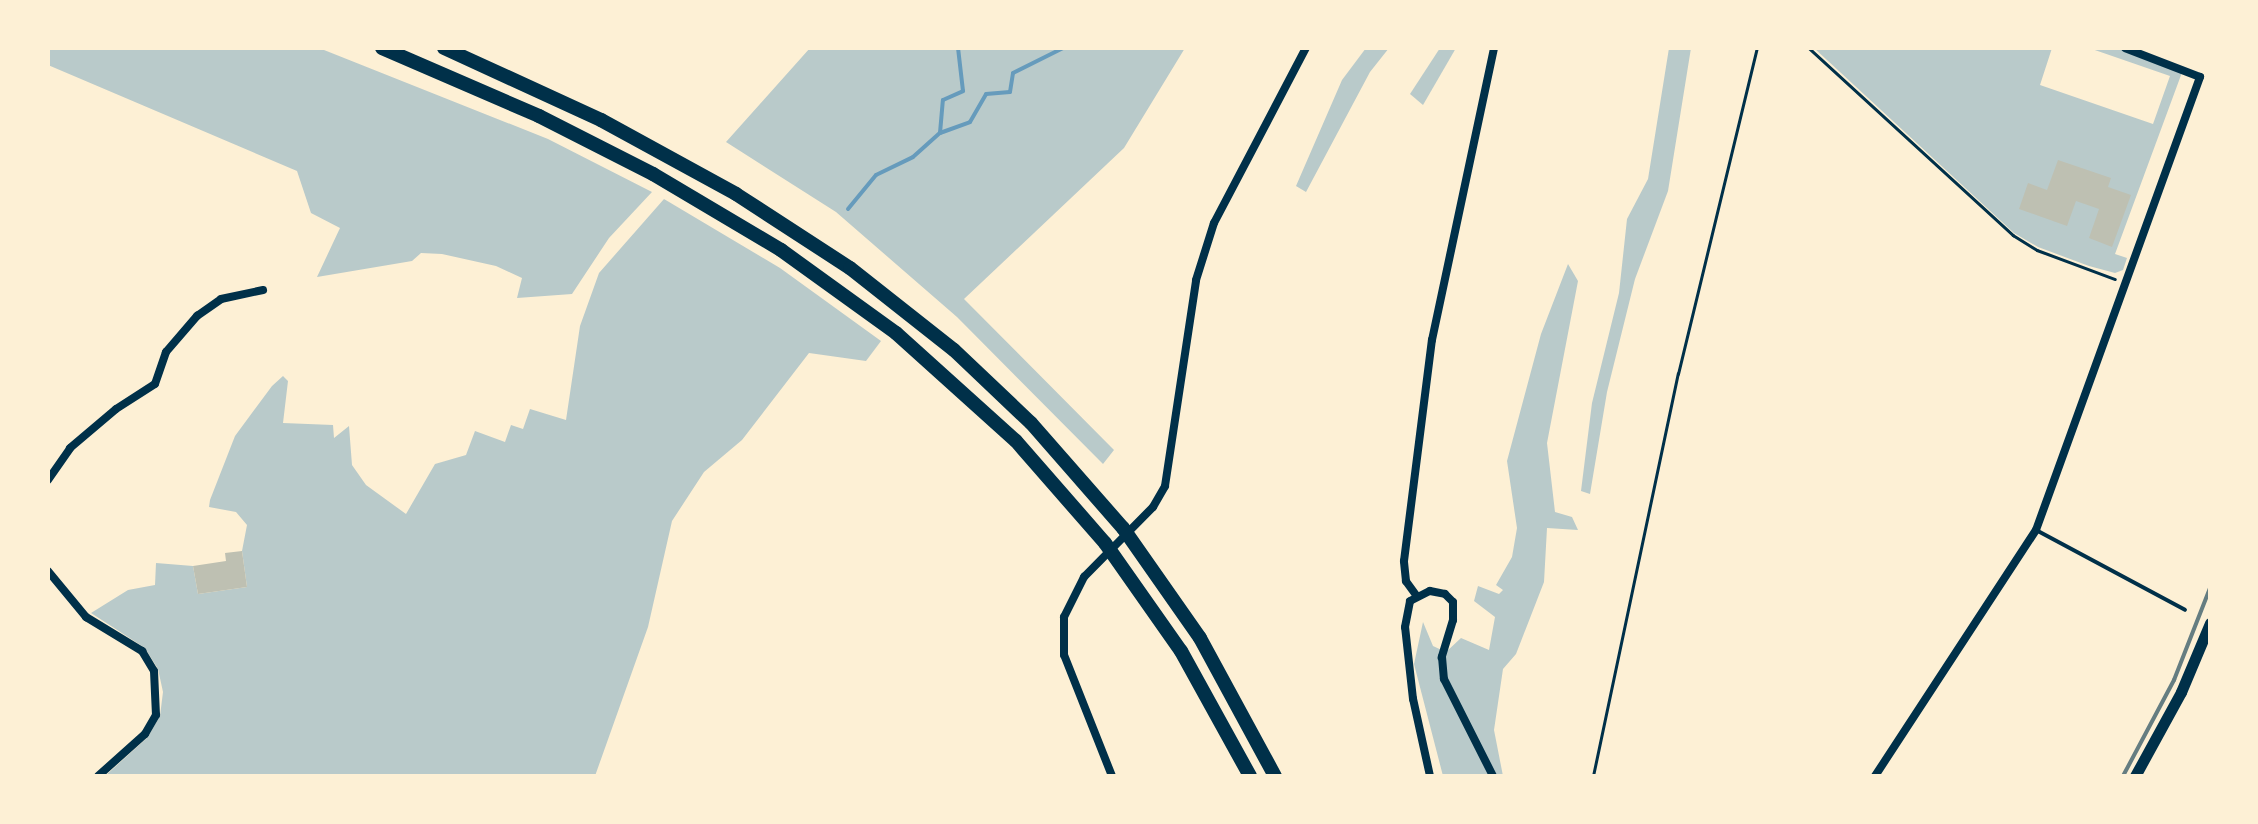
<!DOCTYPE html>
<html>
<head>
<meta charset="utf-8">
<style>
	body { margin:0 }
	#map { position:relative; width:2258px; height:824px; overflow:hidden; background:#fdf0d5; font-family:"Varela Round",sans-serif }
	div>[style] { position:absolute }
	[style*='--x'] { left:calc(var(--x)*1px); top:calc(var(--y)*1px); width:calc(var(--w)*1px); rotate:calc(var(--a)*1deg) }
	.green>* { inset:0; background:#b9caca }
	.stream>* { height:4px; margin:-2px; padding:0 2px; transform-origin:2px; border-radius:2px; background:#669bbc }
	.building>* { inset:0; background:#bec0b2 }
	.path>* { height:2.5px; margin:-1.25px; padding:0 1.25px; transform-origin:1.25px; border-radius:1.25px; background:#003049 }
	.service>* { height:4px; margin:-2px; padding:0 2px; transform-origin:2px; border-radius:2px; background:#003049 }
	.minor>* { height:8px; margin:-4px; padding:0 4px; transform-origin:4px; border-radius:4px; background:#003049 }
	.primary>* { height:11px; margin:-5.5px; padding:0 5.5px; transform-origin:5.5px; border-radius:5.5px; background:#003049 }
	.motorway>* { height:14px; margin:-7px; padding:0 7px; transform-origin:7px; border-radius:7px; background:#003049 }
	.rail>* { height:4px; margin:-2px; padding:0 2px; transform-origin:2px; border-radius:2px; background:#657d81 }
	span { translate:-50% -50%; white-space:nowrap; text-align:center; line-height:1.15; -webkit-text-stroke:8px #fdf0d5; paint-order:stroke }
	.frame { position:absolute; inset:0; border:50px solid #fdf0d5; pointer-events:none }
</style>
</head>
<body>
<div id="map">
	<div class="green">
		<i style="clip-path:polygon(48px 48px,319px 48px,548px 139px,652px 192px,609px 238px,572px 294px,517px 298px,522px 278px,496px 266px,442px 254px,421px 253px,412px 261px,317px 277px,340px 228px,311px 213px,297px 171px,48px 65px)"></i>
		<i style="clip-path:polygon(810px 48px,1185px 48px,1124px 148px,964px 299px,1114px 450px,1103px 464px,957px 317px,836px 212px,726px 142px)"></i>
		<i style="clip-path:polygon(1366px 48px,1389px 48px,1370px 72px,1306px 192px,1296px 186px,1342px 80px)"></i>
		<i style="clip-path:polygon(1440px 48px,1456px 48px,1423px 105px,1410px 94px)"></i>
		<i style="clip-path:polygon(1669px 48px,1691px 48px,1668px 191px,1635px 279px,1607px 392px,1590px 494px,1581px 491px,1592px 403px,1619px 293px,1627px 219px,1648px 179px)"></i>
		<i style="clip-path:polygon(1814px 48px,2052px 48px,2040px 85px,2153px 124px,2170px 76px,2089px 48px,2121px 48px,2184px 67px,2115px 254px,2127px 258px,2123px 270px,2115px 273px,2089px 266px,2038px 247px,2014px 233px)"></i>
		<i style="clip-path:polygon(664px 199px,780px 268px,881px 341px,866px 361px,809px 353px,742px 440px,704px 472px,672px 521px,648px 627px,595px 776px,105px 776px,148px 737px,160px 716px,163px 692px,158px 669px,145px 648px,91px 613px,128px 590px,155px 585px,156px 563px,193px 566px,198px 594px,247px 587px,242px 551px,247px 525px,236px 512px,209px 507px,210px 500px,235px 436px,272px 386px,283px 376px,288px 381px,283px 423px,333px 425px,334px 438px,349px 426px,352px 465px,366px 485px,406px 514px,435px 464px,466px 455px,475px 431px,505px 442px,511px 425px,523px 429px,530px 409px,566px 420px,580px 326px,599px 273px)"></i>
		<i style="clip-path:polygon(1568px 264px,1578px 281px,1547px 443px,1555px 512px,1572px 517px,1578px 530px,1547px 528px,1544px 582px,1516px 654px,1503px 669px,1494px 730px,1503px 776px,1443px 776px,1414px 664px,1423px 622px,1433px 646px,1446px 652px,1461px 638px,1489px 650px,1495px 617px,1474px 601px,1478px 586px,1499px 594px,1503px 590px,1496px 585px,1512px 557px,1517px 528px,1507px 461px,1541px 334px)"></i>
	</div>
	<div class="stream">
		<i style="--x:940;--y:133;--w:33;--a:-85"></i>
		<i style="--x:943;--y:100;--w:22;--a:-24"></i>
		<i style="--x:963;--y:91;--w:43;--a:-96.6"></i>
		<i style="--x:848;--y:209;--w:44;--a:-50.5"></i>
		<i style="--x:876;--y:175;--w:41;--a:-25.9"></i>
		<i style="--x:913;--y:157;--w:36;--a:-42"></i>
		<i style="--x:940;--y:133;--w:32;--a:-20"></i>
		<i style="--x:970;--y:122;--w:32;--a:-60"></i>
		<i style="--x:986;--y:94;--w:24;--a:-5"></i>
		<i style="--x:1010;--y:92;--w:19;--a:-81"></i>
		<i style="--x:1013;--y:73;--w:56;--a:-26.6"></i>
	</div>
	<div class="building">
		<i style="clip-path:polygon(2058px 160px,2111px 178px,2108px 187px,2131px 195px,2112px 247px,2089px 238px,2099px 209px,2076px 201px,2067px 226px,2019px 209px,2028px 183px,2047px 190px)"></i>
		<i style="clip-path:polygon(242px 551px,247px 587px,198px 594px,193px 566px,226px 561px,225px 553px)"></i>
	</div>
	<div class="path">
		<i style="--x:1809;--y:48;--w:277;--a:42.5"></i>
		<i style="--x:2013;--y:235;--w:28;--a:32"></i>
		<i style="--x:2037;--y:250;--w:83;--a:20.4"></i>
		<i style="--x:1593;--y:776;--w:411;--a:-78.1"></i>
		<i style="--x:1678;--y:374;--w:335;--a:-76.4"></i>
	</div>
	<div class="service">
		<i style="--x:2036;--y:530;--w:169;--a:28.2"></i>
	</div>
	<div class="minor">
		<i style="--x:48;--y:480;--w:39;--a:-55"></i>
		<i style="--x:70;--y:448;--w:60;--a:-40.3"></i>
		<i style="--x:116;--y:409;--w:46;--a:-32.7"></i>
		<i style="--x:155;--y:384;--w:34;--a:-71"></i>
		<i style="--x:166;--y:352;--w:48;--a:-49.3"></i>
		<i style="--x:197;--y:316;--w:29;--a:-35"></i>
		<i style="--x:221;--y:299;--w:43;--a:-12.1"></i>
		<i style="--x:48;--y:571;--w:60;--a:50.4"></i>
		<i style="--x:86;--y:617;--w:66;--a:31.3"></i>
		<i style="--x:142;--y:651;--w:23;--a:59"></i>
		<i style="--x:154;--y:671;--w:44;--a:87.4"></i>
		<i style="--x:156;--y:715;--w:22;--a:120"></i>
		<i style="--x:145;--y:734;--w:63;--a:138.2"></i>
		<i style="--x:1416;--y:595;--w:17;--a:-126"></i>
		<i style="--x:1406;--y:581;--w:20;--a:-96"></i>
		<i style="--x:1404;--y:561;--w:223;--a:-82.8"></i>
		<i style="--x:1432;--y:340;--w:299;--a:-78"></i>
		<i style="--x:1112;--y:776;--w:130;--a:-111.6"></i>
		<i style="--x:1064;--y:655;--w:38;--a:-90"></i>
		<i style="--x:1064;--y:617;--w:45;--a:-63.4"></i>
		<i style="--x:1084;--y:577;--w:98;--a:-45.4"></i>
		<i style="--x:1153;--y:507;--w:24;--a:-60"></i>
		<i style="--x:1165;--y:486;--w:208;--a:-81.4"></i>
		<i style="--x:1196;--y:280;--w:60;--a:-72.5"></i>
		<i style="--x:1214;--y:223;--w:198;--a:-62.3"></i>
		<i style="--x:1430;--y:776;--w:79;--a:-102.4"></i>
		<i style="--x:1413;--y:699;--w:72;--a:-96.3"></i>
		<i style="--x:1405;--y:627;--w:26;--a:-79"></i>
		<i style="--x:1410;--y:601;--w:22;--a:-27"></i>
		<i style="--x:1430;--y:591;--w:15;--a:11"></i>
		<i style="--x:1445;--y:594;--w:11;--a:45"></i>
		<i style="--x:1453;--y:602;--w:18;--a:90"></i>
		<i style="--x:1453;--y:620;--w:39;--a:107"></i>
		<i style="--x:1442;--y:657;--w:22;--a:85"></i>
		<i style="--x:1444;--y:679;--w:109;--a:63.2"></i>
		<i style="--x:1875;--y:776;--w:294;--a:-56.8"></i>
		<i style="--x:2036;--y:530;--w:482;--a:-70.1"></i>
		<i style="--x:2200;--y:77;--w:80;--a:-158.9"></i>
	</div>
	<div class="primary">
		<i style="--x:2135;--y:776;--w:96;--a:-61.3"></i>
		<i style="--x:2181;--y:692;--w:75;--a:-67.2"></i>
	</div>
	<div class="motorway">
		<i style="--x:382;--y:48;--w:171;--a:23.4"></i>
		<i style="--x:539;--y:116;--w:128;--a:27"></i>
		<i style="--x:653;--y:174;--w:149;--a:30.7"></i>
		<i style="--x:781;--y:250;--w:142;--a:35.8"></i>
		<i style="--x:896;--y:333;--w:161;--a:42"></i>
		<i style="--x:1016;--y:441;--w:135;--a:48.9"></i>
		<i style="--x:1105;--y:543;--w:132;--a:54.9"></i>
		<i style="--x:1181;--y:651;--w:143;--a:61.1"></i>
		<i style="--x:444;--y:48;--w:173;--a:24.6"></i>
		<i style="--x:601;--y:120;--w:154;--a:28.7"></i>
		<i style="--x:736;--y:194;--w:136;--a:33"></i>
		<i style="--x:850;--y:268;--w:132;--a:38.3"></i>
		<i style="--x:954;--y:350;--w:106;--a:43.5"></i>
		<i style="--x:1031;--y:423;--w:140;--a:48.8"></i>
		<i style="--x:1123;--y:528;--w:134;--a:55"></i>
		<i style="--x:1200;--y:638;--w:157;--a:61.5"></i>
	</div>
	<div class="rail">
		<i style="--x:2123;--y:776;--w:109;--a:-62"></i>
		<i style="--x:2174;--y:680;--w:99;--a:-68.6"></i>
	</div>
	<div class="frame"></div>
</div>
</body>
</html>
